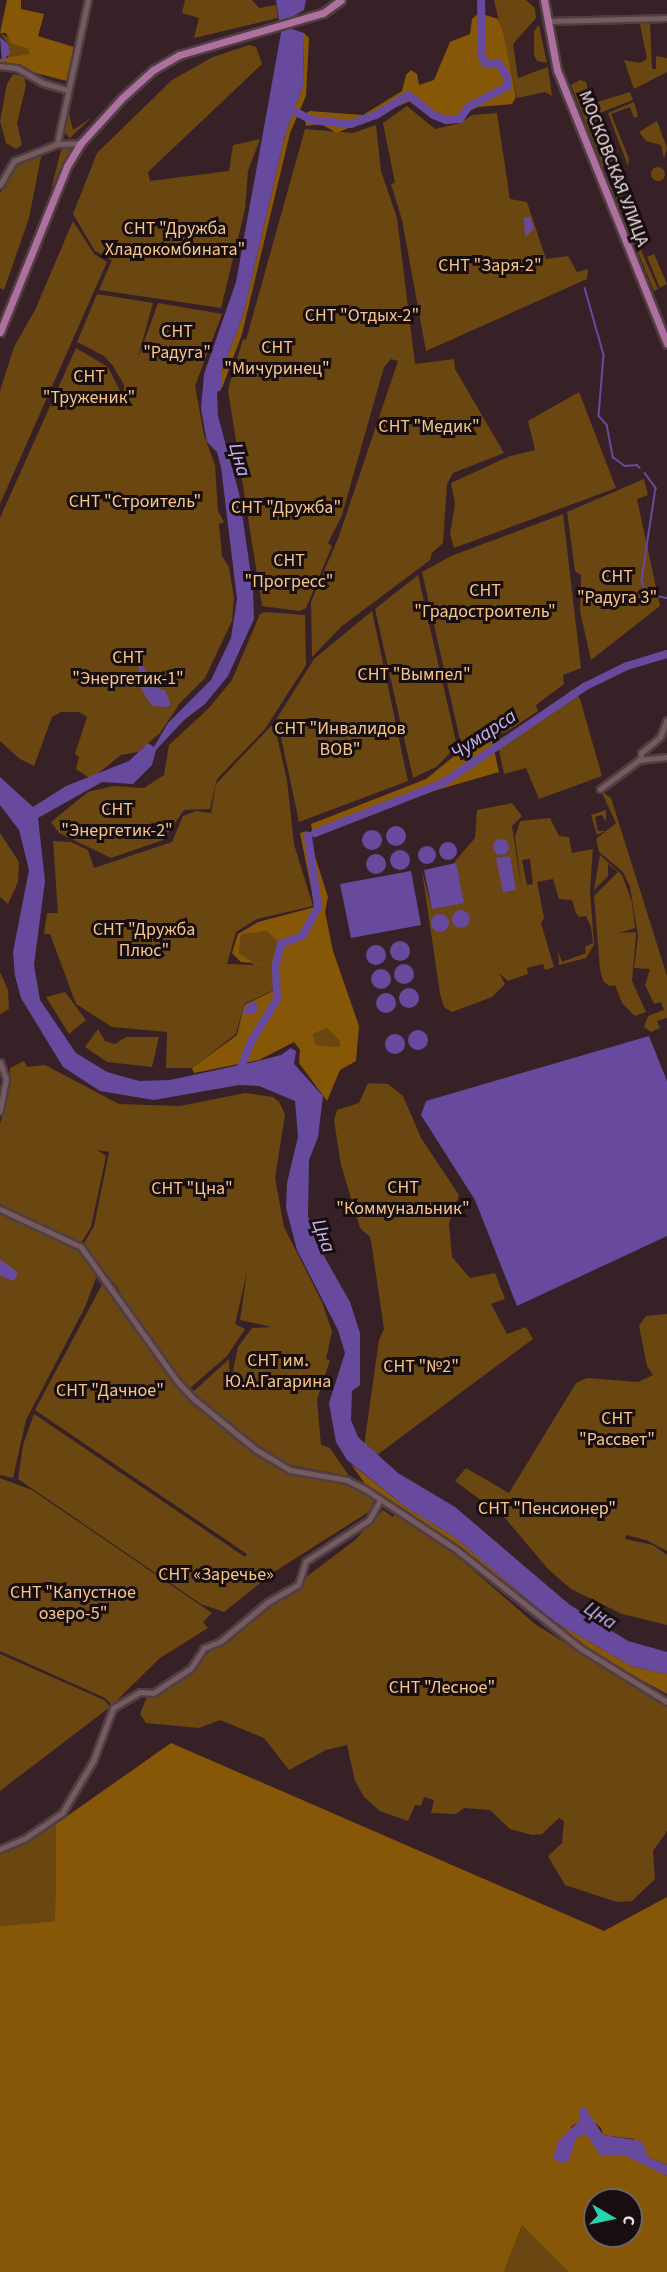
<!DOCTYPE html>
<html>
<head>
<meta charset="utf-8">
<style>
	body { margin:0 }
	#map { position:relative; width:667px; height:2272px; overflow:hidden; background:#382126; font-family:"Source Sans 3",sans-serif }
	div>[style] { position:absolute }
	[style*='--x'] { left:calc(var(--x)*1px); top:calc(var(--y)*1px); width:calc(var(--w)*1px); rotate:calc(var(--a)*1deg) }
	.green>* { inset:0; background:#6a4610 }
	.round { border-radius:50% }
	.forest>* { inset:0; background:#875708 }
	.water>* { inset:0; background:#674a9d }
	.stream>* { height:1.5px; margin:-0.75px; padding:0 0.75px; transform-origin:0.75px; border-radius:0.75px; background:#674a9d }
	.river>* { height:8px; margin:-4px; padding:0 4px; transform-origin:4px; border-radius:4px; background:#674a9d }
	.roads { filter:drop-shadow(2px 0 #513e42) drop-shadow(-2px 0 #513e42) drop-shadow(0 2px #513e42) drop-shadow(0 -2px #513e42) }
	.minor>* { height:5px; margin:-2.5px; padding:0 2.5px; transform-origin:2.5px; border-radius:2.5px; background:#755a60 }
	.major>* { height:7px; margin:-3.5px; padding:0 3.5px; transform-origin:3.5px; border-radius:3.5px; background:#ad709f }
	span { translate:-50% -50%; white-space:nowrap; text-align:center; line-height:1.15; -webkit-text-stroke:6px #180e10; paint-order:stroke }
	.street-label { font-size:18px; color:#f1e1e4 }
	.park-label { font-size:18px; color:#f7c689 }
	.water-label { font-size:20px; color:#c5b2f5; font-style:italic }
	.north { position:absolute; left:583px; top:2188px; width:60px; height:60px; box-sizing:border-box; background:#180e10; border:2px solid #6f6265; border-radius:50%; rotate:99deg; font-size:16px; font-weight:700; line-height:24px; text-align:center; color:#f1e1e4 }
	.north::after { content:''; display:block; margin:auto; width:21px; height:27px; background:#25d5ae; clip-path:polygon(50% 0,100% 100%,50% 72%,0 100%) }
</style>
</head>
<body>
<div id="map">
	<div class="green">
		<i style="clip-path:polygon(185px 0,252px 0,259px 8px,276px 5px,278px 18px,194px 38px,199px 18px,182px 13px)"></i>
		<i style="clip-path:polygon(494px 0,526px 0,535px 8px,536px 18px,513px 44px,518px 78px,548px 67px,552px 96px,545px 92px,517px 98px)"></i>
		<i style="clip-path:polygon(640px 24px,650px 24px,652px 69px,656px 69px,656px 56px,667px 58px,667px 72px,634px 89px,624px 60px,640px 63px,647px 59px)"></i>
		<i style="clip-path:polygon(539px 25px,547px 63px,537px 61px,534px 55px,534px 31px)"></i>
		<i style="clip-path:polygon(0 33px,29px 49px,29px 55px,8px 58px,8px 44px)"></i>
		<i style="clip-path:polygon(249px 45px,256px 47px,262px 64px,148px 172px,150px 181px,229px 171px,233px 145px,260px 139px,248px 171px,245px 209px,221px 308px,99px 290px,112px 260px,95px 251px,73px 214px,97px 153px,172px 80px,213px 57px)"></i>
		<i style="clip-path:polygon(13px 74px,24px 77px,26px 85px,17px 123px,22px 145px,16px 149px,6px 143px,0 121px,7px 84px)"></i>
		<i style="clip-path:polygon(580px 80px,586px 82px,591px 104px,630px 92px,633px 100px,597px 114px,624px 180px,620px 180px,613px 163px,603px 167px,571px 85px)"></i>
		<i style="clip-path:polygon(634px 102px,638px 116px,634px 118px,630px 107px,611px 114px,629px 159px,628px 166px,608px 113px)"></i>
		<i style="clip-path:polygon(407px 106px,435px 129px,461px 123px,472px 115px,497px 113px,510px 199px,527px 202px,546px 259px,568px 256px,577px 272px,588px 269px,587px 279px,426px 351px,402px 220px,391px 184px,395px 183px,383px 123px)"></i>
		<i style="clip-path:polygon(68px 110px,73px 130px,91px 118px,70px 138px,64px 132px)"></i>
		<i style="clip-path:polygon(657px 121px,667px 148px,664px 159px,661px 145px,646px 141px,639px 132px)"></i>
		<i style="clip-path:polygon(376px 125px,381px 171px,397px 218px,415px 364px,454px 359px,455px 369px,504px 453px,453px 473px,447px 484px,443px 543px,432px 553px,430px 560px,342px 626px,312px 657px,311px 602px,339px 536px,398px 361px,391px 359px,384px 367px,342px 515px,328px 543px,332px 546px,306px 608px,300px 611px,262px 606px,228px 390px,243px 339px,246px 340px,305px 129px,353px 133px)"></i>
		<i style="clip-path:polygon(70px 145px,72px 146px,51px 190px,61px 150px)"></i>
		<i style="clip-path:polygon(42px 152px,29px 218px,4px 290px,0 288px,0 193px,18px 163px)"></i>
		<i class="round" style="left:651px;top:167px;width:14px;height:14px"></i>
		<i style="clip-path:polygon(621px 182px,626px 185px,621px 193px,626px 203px,619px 206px,611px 186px)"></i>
		<i style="clip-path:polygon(73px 221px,94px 254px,107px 262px,0 504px,0 391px,14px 347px,35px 310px)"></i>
		<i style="clip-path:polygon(630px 225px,658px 289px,654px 291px,627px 226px)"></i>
		<i style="clip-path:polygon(654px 254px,667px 284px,660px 288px,647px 257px)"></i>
		<i style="clip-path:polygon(97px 294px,153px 303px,137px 361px,158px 303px,222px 314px,195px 386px,204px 435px,215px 465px,218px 511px,224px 522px,219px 524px,222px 556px,229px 567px,234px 598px,232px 621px,205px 678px,180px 703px,160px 733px,138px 752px,121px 755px,91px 779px,76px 769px,79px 757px,75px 754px,87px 717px,79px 712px,61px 712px,52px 717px,34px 766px,20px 759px,0 741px,0 518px,76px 348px,108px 367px,120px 391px,121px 404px,124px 404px,124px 385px,113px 366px,104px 356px,77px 342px)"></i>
		<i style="clip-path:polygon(579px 392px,616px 488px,454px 548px,450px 534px,455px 504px,451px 483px,510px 456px,535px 450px,528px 421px)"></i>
		<i style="clip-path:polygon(644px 479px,648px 495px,637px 499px,660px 606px,591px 660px,580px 611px,581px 575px,575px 571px,567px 512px)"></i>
		<i style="clip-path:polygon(563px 514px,581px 668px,563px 675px,564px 684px,536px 705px,538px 711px,520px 723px,506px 732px,461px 744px,422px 572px,451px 556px)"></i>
		<i style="clip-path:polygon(418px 575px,457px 746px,436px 767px,413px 778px,375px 609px)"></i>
		<i style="clip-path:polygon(372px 611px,408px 781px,299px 822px,277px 718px,314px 659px)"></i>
		<i style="clip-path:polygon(265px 612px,305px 615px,306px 665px,265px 729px,217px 779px,210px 809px,184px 810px,163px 840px,111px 858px,59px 833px,51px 822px,88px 792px,113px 786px,144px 788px,164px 775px,169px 745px,209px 708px,232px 680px,260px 614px)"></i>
		<i style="clip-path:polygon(573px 689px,580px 699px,602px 776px,539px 799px,526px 768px,504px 774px,497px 740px,537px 719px)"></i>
		<i style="clip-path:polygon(271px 726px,275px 728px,287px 780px,294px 844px,313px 906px,257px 919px,236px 932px,227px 964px,254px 965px,239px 953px,241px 935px,266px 931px,281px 944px,276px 964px,272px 965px,276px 965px,272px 991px,244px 1004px,236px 1034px,192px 1068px,166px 1068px,167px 1032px,112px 1027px,76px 1004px,50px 934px,44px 934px,47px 913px,58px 913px,53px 841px,71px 842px,88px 850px,94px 868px,172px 842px,183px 816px,196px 811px,211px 813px,216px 784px)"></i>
		<i style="clip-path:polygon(601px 791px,611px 798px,667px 976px,667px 1018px,657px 1021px,660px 1028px,651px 1032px,644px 1027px,648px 1016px,664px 1010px,661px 1002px,654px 1004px,645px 985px,650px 969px,634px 968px,638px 936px,630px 887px,623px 872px,599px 852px,596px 839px,616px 823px)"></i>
		<i style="clip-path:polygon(evenodd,512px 803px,522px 816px,512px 826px,522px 891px,515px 837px,520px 821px,550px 818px,559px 836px,569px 837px,572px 853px,593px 849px,590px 890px,594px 945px,586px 958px,559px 965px,558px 951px,562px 962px,586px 953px,585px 947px,593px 943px,591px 927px,586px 916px,579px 917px,576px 913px,572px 900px,559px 899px,553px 879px,537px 882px,544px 918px,541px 923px,554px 967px,545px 970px,543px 964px,527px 968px,528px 974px,508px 981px,499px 973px,505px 984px,492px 997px,452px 1012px,444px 1007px,440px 994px,422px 871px,432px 909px,456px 860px,475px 838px,477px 810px,512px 803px,530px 859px,533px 884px,527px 885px,522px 860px,530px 859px)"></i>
		<i style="clip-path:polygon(606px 810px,606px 822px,602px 815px,595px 817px,598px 831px,605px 831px,597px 835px,591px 815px)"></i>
		<i style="clip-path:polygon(0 833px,19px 862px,18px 882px,8px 904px,0 897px)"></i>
		<i style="clip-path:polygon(600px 855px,622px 875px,632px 902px,635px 928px,619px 933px,636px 932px,636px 935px,632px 981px,646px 1012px,635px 1016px,622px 1003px,615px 985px,609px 986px,603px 981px,600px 969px,594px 896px,618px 872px,608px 864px,608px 876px,594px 890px)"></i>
		<i style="clip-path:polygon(0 972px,8px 990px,9px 1009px,0 1014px)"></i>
		<i style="clip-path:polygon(65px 992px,86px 1020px,69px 1034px,46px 997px)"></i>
		<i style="clip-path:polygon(327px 1028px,340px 1041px,339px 1047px,316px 1045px,313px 1034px)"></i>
		<i style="clip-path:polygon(98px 1029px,105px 1041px,115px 1044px,126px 1037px,159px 1037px,152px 1067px,107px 1062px,85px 1047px)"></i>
		<i style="clip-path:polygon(24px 1061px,27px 1067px,45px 1065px,119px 1104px,180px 1106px,245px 1093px,273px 1097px,279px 1102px,285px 1114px,275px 1178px,284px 1227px,322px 1302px,332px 1331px,326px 1359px,330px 1360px,317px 1400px,321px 1445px,330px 1448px,349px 1476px,285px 1464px,250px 1441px,192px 1393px,229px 1359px,230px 1385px,238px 1347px,252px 1328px,272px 1327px,240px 1320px,247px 1272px,235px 1324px,245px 1329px,227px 1356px,190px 1388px,168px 1366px,121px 1299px,118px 1288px,83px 1245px,94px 1226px,109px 1152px,97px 1150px,106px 1156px,91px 1227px,81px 1243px,0 1204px,0 1124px,9px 1090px,10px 1068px)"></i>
		<i style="clip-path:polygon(368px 1083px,388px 1084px,403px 1096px,421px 1138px,459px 1195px,449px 1223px,452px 1257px,470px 1278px,495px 1273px,505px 1299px,491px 1304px,507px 1334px,526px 1327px,533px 1339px,377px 1455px,364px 1446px,379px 1340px,384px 1329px,372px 1247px,370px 1237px,360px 1228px,341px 1165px,334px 1120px,337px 1110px,359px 1103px)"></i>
		<i style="clip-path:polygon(0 1213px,71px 1244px,98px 1273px,85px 1307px,26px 1420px,13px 1478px,0 1475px)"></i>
		<i style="clip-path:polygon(104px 1281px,191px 1400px,285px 1470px,352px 1484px,374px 1500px,370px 1511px,274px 1572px,224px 1612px,201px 1604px,18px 1479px,23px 1445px,34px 1414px,245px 1557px,247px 1554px,35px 1410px)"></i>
		<i style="clip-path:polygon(667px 1314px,667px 1551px,646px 1540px,626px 1535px,625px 1539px,653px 1545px,667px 1555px,667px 1625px,622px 1614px,571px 1589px,548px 1569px,505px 1518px,455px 1481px,466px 1468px,509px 1493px,576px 1383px,587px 1378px,638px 1382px,653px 1375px,647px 1366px,639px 1326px,646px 1316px)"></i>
		<i style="clip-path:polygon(0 1478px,32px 1490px,212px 1613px,203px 1622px,208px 1628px,160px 1658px,112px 1705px,105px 1698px,0 1651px)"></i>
		<i style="clip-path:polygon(383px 1510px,393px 1517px,396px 1513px,450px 1550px,535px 1624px,667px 1707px,667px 1831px,653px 1851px,655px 1879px,632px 1901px,617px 1902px,565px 1885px,548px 1856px,562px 1843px,564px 1821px,559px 1818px,542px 1834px,532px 1835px,510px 1829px,490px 1810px,464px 1808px,456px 1814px,431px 1813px,434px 1800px,424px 1797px,421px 1806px,415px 1805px,408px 1821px,380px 1811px,364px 1797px,355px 1781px,347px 1745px,326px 1750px,289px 1770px,264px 1738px,220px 1720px,199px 1728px,146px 1723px,140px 1714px,146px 1699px,193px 1668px,213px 1648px,355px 1540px)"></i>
		<i style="clip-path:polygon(0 1654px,104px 1700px,110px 1707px,0 1791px)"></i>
		<i style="clip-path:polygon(56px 1824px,55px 1921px,0 1926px,0 1851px)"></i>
		<i style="clip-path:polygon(522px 2225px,568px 2272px,504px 2272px)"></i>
	</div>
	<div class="forest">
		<i style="clip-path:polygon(7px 0,21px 0,21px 9px,44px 14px,38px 36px,74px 47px,67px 81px,0 64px,0 59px,29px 54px,29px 49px,11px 43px,6px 33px,0 33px)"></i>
		<i style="clip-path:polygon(479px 13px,498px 19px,503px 32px,516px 97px,512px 104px,478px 107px,451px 119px,432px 115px,410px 101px,337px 133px,321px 124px,306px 126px,304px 114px,310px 111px,363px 115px,402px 91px,406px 75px,411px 70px,417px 74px,419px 85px,434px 80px,450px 42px,470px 34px,472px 19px)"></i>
		<i style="clip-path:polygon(304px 33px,309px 38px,306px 96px,290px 133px,242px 334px,222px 388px,218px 386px,221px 372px,243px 315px,286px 131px,303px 86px)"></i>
		<i style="clip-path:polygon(492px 741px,499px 772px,413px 797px,313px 836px,311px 824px,426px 779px,463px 749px)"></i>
		<i style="clip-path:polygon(evenodd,307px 831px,328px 897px,325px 912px,333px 951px,359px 1026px,356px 1061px,340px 1070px,327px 1101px,299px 1063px,300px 1050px,294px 1042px,259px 1060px,194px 1073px,192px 1068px,237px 1035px,244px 1005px,273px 991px,276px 965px,241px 962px,232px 953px,238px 934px,258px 922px,315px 907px,300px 833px,307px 831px,266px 931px,281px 944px,276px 964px,255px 964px,239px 953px,241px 935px,266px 931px,307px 831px,327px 1028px,340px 1041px,339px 1047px,316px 1045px,313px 1034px,327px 1028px)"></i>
		<i style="clip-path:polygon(351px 1464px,407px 1508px,453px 1536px,552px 1620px,631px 1666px,667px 1674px,667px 1694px,587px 1650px,444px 1539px,368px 1488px)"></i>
		<i style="clip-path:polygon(evenodd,171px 1743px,604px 1931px,667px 1897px,667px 2165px,648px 2157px,634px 2139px,603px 2135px,601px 2128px,579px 2109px,579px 2121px,571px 2127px,570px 2151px,576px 2138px,586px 2134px,667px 2176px,667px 2272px,568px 2272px,522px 2225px,504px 2272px,0 2272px,0 1926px,55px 1921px,56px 1824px,171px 1743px,595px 2200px,631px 2200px,631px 2236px,595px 2236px,595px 2200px)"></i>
	</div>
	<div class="water">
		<i style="clip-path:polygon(276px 0,306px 0,304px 10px,287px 20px,289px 28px,304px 33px,303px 86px,286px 131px,243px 315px,221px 372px,221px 390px,217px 392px,218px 416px,239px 493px,253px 589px,254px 619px,228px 676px,205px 704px,184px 720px,156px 750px,152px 765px,133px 784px,102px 782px,38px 818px,45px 881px,34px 965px,40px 1000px,76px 1053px,107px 1072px,139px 1081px,170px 1080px,258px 1061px,281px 1055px,291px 1048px,296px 1051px,294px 1064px,323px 1096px,318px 1137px,309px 1160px,308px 1216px,316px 1242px,350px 1302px,360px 1333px,360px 1385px,352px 1391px,351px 1420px,358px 1437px,398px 1473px,455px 1507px,570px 1605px,628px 1641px,667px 1652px,667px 1674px,631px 1666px,552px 1620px,453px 1536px,407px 1508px,347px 1460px,336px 1442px,329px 1403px,345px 1353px,338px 1330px,297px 1250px,286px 1208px,287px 1183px,298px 1137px,295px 1101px,259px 1086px,239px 1085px,154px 1100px,100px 1091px,63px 1067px,21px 998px,15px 976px,13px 952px,29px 870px,19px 830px,0 805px,0 777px,33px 807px,66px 786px,129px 761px,148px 743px,154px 747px,168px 723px,211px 680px,231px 638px,237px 599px,221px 467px,217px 452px,207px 442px,201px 409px,204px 374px,236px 282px,281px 33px)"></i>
		<i style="clip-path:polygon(0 37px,8px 44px,10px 53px,2px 62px)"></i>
		<i style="clip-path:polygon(524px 217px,530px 217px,534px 229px,525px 237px)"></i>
		<i style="clip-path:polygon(137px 652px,153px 687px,165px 690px,171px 704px,168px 707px,152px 706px,141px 689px)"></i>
		<i class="round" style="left:386px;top:826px;width:20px;height:20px"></i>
		<i class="round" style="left:362px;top:830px;width:20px;height:20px"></i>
		<i class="round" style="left:493px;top:839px;width:16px;height:16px"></i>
		<i class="round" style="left:439px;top:842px;width:18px;height:18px"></i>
		<i class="round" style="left:418px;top:846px;width:18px;height:18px"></i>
		<i class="round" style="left:390px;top:850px;width:20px;height:20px"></i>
		<i class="round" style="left:366px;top:854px;width:20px;height:20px"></i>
		<i style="clip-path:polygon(510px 856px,516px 890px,503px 892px,496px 858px)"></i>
		<i style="clip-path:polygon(456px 863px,464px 903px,432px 909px,424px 870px)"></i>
		<i style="clip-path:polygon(411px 871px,421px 925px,351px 938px,340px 884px)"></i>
		<i class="round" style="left:452px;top:910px;width:18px;height:18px"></i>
		<i class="round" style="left:431px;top:914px;width:18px;height:18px"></i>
		<i class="round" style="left:390px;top:941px;width:20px;height:20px"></i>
		<i class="round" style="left:366px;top:945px;width:20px;height:20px"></i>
		<i class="round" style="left:394px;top:964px;width:20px;height:20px"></i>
		<i class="round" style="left:371px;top:969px;width:20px;height:20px"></i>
		<i class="round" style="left:399px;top:988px;width:20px;height:20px"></i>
		<i class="round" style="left:376px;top:993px;width:20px;height:20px"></i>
		<i style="clip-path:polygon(255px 1001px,258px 1008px,255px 1013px,243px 1015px,246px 1005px)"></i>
		<i class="round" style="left:408px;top:1030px;width:20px;height:20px"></i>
		<i class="round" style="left:385px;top:1034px;width:20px;height:20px"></i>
		<i style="clip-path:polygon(649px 1036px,667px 1081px,667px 1236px,517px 1306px,475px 1200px,421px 1115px,426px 1101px)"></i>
		<i style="clip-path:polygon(0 1259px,18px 1273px,14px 1281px,0 1276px)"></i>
		<i style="clip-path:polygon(584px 2106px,603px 2135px,642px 2141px,648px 2157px,667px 2165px,667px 2176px,626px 2156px,600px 2155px,586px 2134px,576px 2138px,569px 2161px,560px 2163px,553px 2158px,558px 2141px,579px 2121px,579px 2109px)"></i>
	</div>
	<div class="stream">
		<i style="--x:585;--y:288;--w:70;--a:74.2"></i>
		<i style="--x:604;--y:355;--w:61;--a:94.7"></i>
		<i style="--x:599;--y:416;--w:12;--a:48"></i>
		<i style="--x:607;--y:425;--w:33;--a:79"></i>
		<i style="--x:613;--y:457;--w:15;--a:37"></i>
		<i style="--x:625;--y:466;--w:12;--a:-5"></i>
		<i style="--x:637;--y:465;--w:4;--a:45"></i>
		<i style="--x:645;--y:473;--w:19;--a:54"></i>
		<i style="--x:656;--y:488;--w:93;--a:98.7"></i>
		<i style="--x:642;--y:580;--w:15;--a:74"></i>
		<i style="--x:646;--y:594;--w:21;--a:11"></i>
	</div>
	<div class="river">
		<i style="--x:286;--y:107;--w:28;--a:27"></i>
		<i style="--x:311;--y:120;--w:40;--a:5.7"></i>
		<i style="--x:351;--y:124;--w:27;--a:-20"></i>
		<i style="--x:376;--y:115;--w:38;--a:-32"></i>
		<i style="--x:408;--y:95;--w:33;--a:38"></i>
		<i style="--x:434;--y:115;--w:13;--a:23"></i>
		<i style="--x:446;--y:120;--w:14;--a:-4"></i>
		<i style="--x:460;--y:119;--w:14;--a:-56"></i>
		<i style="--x:468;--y:107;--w:45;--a:-27.7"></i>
		<i style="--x:508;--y:86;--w:12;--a:-99"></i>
		<i style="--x:506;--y:74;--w:14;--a:-126"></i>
		<i style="--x:498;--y:63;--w:13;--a:180"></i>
		<i style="--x:485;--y:63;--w:8;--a:-113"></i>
		<i style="--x:482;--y:56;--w:56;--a:-91"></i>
		<i style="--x:315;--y:833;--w:137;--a:-21.3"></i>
		<i style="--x:443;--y:783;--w:171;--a:-34.2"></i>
		<i style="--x:584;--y:687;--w:48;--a:-26"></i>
		<i style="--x:627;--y:666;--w:42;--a:-16.7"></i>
		<i style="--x:240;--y:1070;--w:30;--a:-69"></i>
		<i style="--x:251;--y:1042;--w:50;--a:-58.8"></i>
		<i style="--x:277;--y:999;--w:35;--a:-92"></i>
		<i style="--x:276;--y:964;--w:21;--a:-76"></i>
		<i style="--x:281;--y:944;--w:22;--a:-21"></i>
		<i style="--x:302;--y:936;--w:33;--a:-61"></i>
		<i style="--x:318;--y:907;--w:72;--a:-98"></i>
	</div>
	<div class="roads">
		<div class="minor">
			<i style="--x:548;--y:21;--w:119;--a:-1.4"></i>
			<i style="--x:0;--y:66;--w:17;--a:7"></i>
			<i style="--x:17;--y:68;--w:30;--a:30"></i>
			<i style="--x:43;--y:83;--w:26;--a:16"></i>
			<i style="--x:57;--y:144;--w:147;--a:-77.9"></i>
			<i style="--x:0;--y:185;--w:28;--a:-60"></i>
			<i style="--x:14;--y:161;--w:46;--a:-21.6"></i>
			<i style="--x:57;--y:144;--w:24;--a:-2"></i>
			<i style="--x:641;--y:760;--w:7;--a:-90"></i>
			<i style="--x:641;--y:753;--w:25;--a:-40"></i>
			<i style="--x:660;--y:737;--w:18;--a:-68"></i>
			<i style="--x:600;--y:789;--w:49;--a:-36.6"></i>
			<i style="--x:639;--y:760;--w:28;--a:-6"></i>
			<i style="--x:0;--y:1062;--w:18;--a:71"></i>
			<i style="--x:6;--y:1079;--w:33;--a:101"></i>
			<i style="--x:0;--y:1209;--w:89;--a:25.1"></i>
			<i style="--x:81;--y:1247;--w:165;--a:54.4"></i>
			<i style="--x:177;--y:1381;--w:25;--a:47"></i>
			<i style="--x:194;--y:1399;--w:79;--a:39.3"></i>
			<i style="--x:255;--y:1449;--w:41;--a:31"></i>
			<i style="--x:290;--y:1470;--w:58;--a:10"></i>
			<i style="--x:347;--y:1480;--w:20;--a:27"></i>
			<i style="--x:365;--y:1489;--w:110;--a:33.5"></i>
			<i style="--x:457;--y:1550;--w:157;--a:38.5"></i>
			<i style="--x:580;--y:1648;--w:102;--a:31.8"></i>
			<i style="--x:0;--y:1849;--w:26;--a:-23"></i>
			<i style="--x:24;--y:1839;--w:46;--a:-34.4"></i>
			<i style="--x:62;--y:1813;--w:61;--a:-59.2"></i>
			<i style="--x:93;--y:1761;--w:57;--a:-69.3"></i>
			<i style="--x:113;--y:1708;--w:31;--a:-31"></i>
			<i style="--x:140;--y:1692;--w:13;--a:4"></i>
			<i style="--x:153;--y:1693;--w:45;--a:-33.3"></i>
			<i style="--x:191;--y:1668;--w:24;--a:-57"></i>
			<i style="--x:204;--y:1648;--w:18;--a:-22"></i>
			<i style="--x:221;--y:1641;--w:61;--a:-39.7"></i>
			<i style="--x:268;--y:1602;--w:34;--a:-30"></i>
			<i style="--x:298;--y:1585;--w:25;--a:-72"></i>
			<i style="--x:306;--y:1561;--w:75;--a:-33.1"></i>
			<i style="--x:369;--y:1520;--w:23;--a:-61"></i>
		</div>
		<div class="major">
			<i style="--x:544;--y:0;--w:71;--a:79.5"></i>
			<i style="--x:557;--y:70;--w:295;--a:68.1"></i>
			<i style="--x:0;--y:332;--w:179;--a:-68"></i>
			<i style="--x:67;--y:166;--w:27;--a:-59"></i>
			<i style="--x:81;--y:143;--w:61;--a:-47.7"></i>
			<i style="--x:122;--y:98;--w:42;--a:-42.1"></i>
			<i style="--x:153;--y:70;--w:30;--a:-30"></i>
			<i style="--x:179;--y:55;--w:150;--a:-16.3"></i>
			<i style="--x:323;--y:13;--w:22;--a:-36"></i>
		</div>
	</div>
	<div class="street-label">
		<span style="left:613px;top:169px;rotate:69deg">МОСКОВСКАЯ УЛИЦА</span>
	</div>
	<div class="park-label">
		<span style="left:175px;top:240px">СНТ "Дружба<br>Хладокомбината"</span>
		<span style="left:490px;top:266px">СНТ "Заря-2"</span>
		<span style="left:362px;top:316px">СНТ "Отдых-2"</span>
		<span style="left:177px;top:343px">СНТ<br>"Радуга"</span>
		<span style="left:277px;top:359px">СНТ<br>"Мичуринец"</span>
		<span style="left:89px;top:388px">СНТ<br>"Труженик"</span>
		<span style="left:429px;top:427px">СНТ "Медик"</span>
		<span style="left:135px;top:502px">СНТ "Строитель"</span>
		<span style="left:286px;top:508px">СНТ "Дружба"</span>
		<span style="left:289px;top:572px">СНТ<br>"Прогресс"</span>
		<span style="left:617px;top:588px">СНТ<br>"Радуга 3"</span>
		<span style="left:485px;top:602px">СНТ<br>"Градостроитель"</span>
		<span style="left:128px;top:669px">СНТ<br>"Энергетик-1"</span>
		<span style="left:414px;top:675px">СНТ "Вымпел"</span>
		<span style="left:340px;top:740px">СНТ "Инвалидов<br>ВОВ"</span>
		<span style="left:117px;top:821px">СНТ<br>"Энергетик-2"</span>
		<span style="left:144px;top:941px">СНТ "Дружба<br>Плюс"</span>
		<span style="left:192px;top:1189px">СНТ "Цна"</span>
		<span style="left:403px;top:1199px">СНТ<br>"Коммунальник"</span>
		<span style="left:278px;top:1372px">СНТ им.<br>Ю.А.Гагарина</span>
		<span style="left:421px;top:1367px">СНТ "№2"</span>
		<span style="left:110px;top:1391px">СНТ "Дачное"</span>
		<span style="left:617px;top:1430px">СНТ<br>"Рассвет"</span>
		<span style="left:547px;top:1509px">СНТ "Пенсионер"</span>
		<span style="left:216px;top:1575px">СНТ «Заречье»</span>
		<span style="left:73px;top:1604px">СНТ "Капустное<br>озеро-5"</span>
		<span style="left:442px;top:1688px">СНТ "Лесное"</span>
	</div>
	<div class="water-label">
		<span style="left:239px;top:460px;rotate:74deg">Цна</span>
		<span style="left:484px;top:735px;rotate:-34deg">Чумарса</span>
		<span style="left:323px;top:1236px;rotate:70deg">Цна</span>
		<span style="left:600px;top:1616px;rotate:33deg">Цна</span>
	</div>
	<div class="north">С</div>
</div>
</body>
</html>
